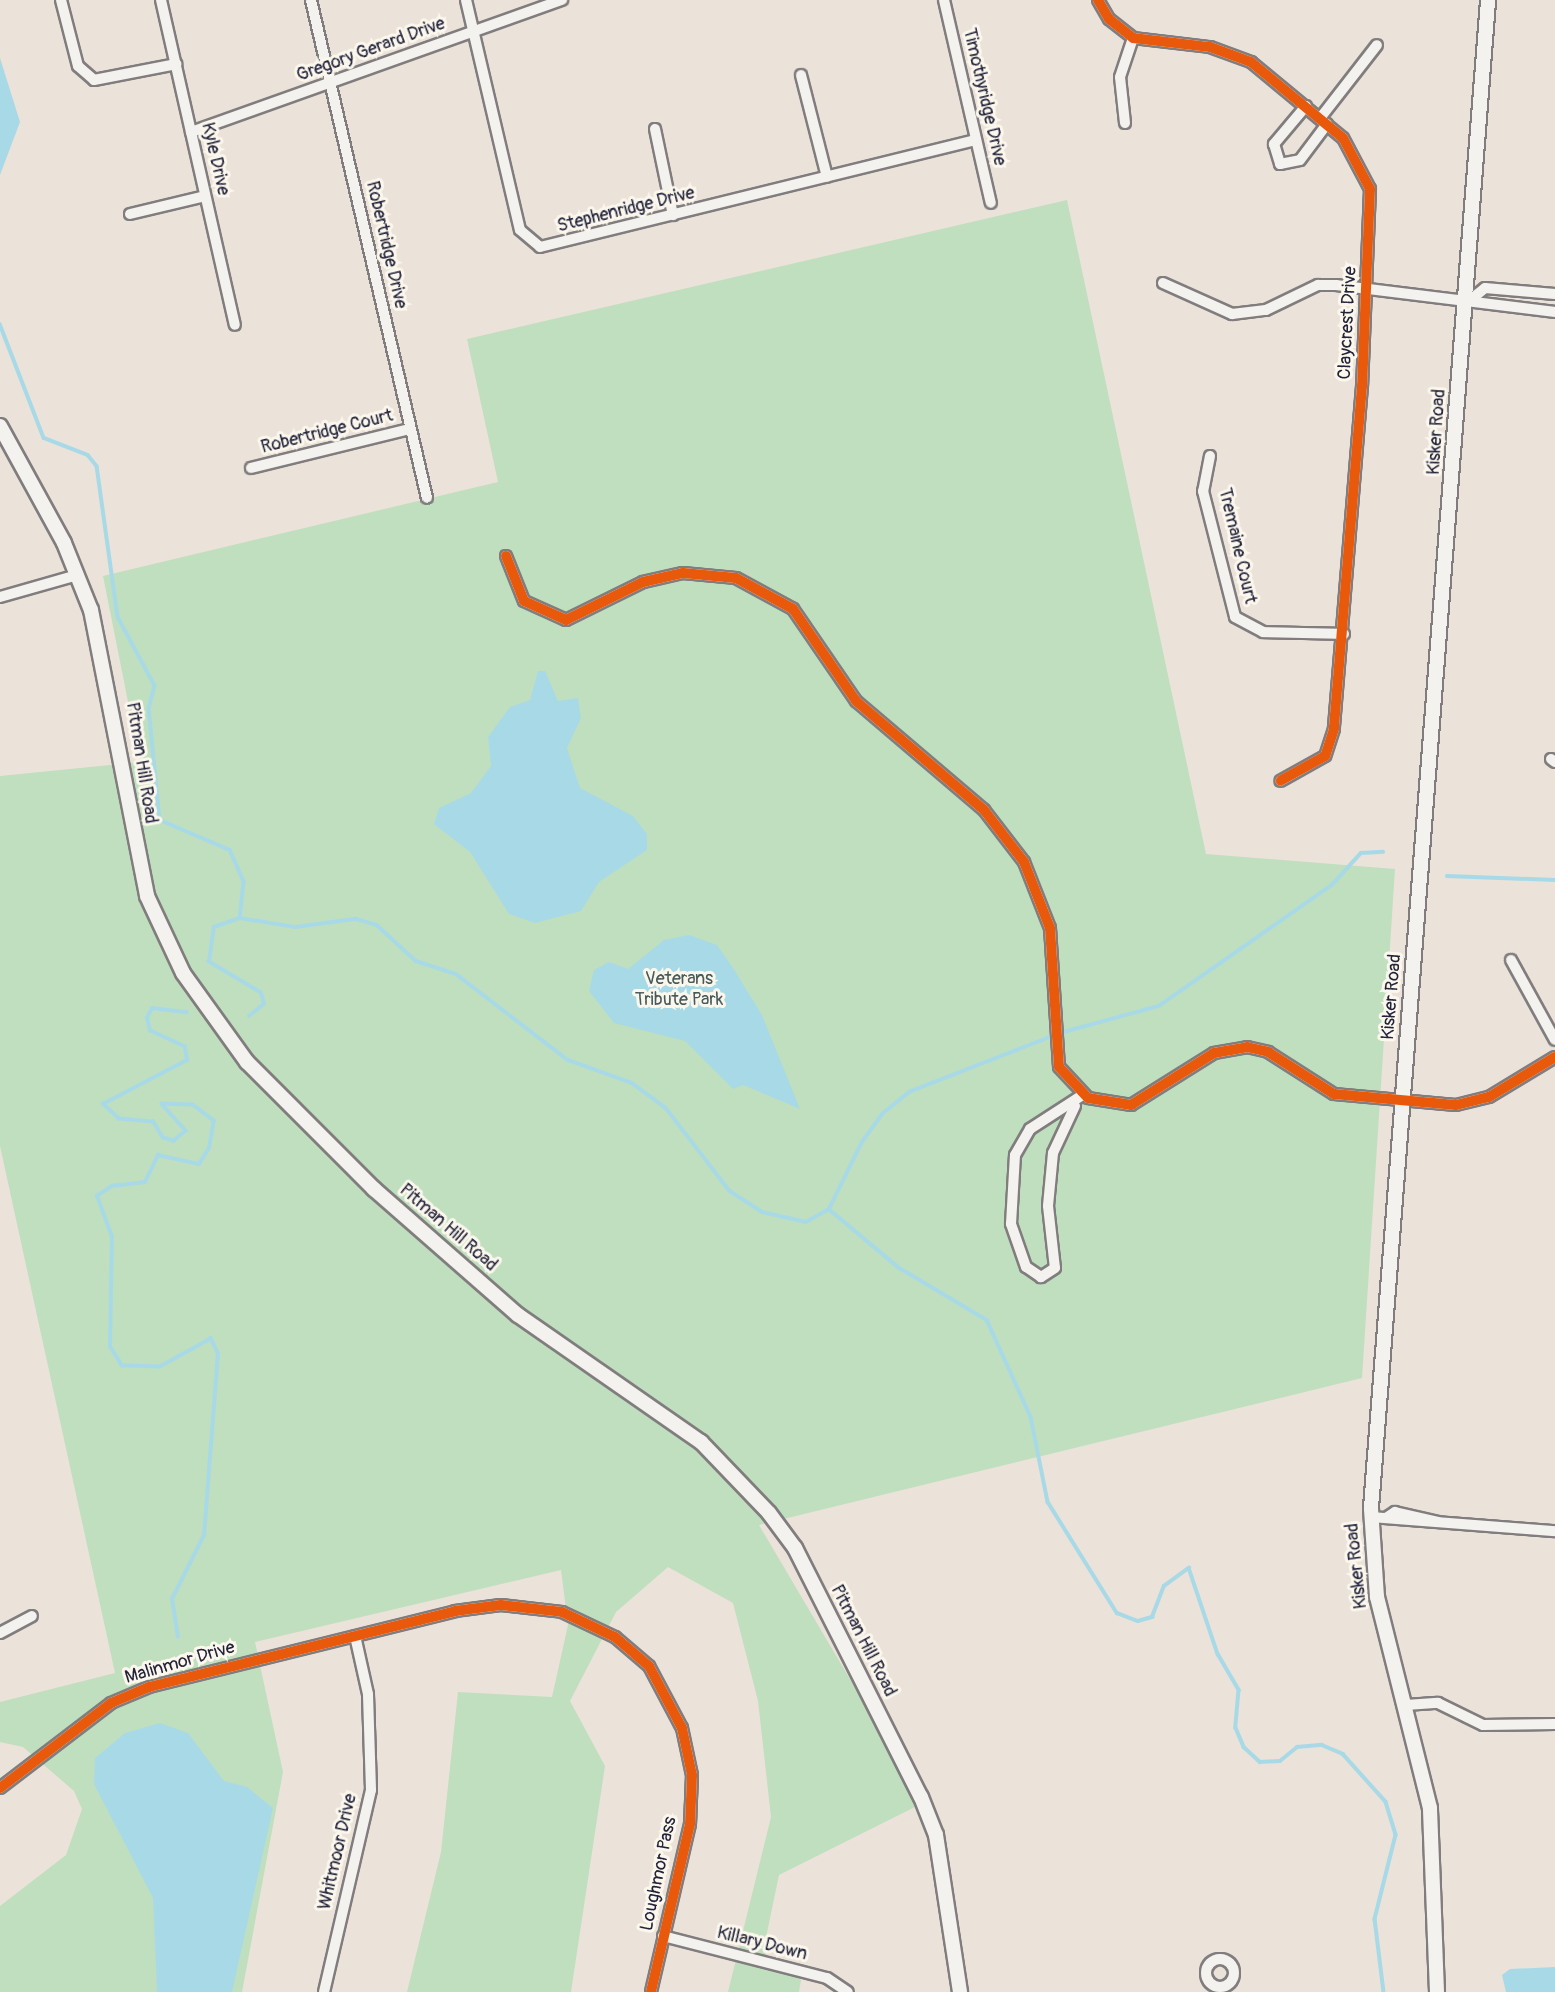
<!DOCTYPE html>
<html>
<head>
<meta charset="utf-8">
<style>
	body { margin:0 }
	#map { position:relative; width:1555px; height:1992px; overflow:hidden; background:#ebe2da; font-family:Pangolin,sans-serif }
	div>[style] { position:absolute }
	[style*='--x'] { left:calc(var(--x)*1px); top:calc(var(--y)*1px); width:calc(var(--w)*1px); rotate:calc(var(--a)*1deg) }
	.green>* { inset:0; background:#c0dfbe }
	.water>* { inset:0; background:#a8d9e7 }
	.stream>* { height:3.5px; margin:-1.75px; padding:0 1.75px; transform-origin:1.75px; border-radius:1.75px; background:#a8d9e7 }
	.roads { filter:drop-shadow(2px 0 #817d7e) drop-shadow(-2px 0 #817d7e) drop-shadow(0 2px #817d7e) drop-shadow(0 -2px #817d7e) }
	.minor>* { height:10px; margin:-5px; padding:0 5px; transform-origin:5px; border-radius:5px; background:#f4f2ee }
	.minor>.ring { margin:-5px; padding:0; box-sizing:content-box; background:none; border:10px solid #f4f2ee; border-radius:50% }
	.major>* { height:14px; margin:-7px; padding:0 7px; transform-origin:7px; border-radius:7px; background:#f4f2ee }
	.cycleway>* { height:10px; margin:-5px; padding:0 5px; transform-origin:5px; border-radius:5px; background:#e8590c }
	span { translate:-50% -50%; white-space:nowrap; text-align:center; line-height:1.15; -webkit-text-stroke:6px #fbf7ec; paint-order:stroke }
	.street-label { font-size:18px; color:#22223b }
	.park-label { font-size:18px; color:#475a5b }
</style>
</head>
<body>
<div id="map">
	<div class="green">
		<i style="clip-path:polygon(1067px 200px,1206px 854px,1395px 869px,1362px 1378px,759px 1525px,923px 1803px,779px 1875px,763px 1952px,801px 1980px,799px 1992px,728px 1992px,771px 1817px,758px 1701px,733px 1603px,668px 1567px,616px 1612px,570px 1701px,605px 1766px,571px 1992px,407px 1992px,441px 1852px,458px 1692px,552px 1697px,568px 1625px,561px 1570px,255px 1642px,283px 1772px,242px 1992px,0 1992px,0 1906px,66px 1855px,82px 1809px,74px 1791px,23px 1747px,0 1742px,0 1702px,115px 1673px,0 1146px,0 776px,140px 762px,103px 576px,498px 482px,467px 339px)"></i>
	</div>
	<div class="water">
		<i style="clip-path:polygon(0 58px,20px 122px,0 175px)"></i>
		<i style="clip-path:polygon(538px 671px,545px 671px,558px 701px,578px 698px,581px 718px,567px 748px,580px 788px,633px 816px,647px 834px,647px 850px,599px 882px,581px 911px,535px 923px,509px 914px,470px 852px,434px 824px,439px 808px,471px 793px,491px 766px,488px 737px,510px 707px,530px 700px)"></i>
		<i style="clip-path:polygon(689px 935px,717px 945px,733px 968px,762px 1015px,800px 1109px,743px 1085px,733px 1089px,685px 1041px,614px 1023px,589px 991px,594px 970px,609px 962px,628px 969px,664px 940px)"></i>
		<i style="clip-path:polygon(160px 1723px,188px 1733px,224px 1781px,247px 1787px,273px 1808px,232px 1992px,157px 1992px,153px 1898px,94px 1784px,95px 1758px,125px 1733px)"></i>
		<i style="clip-path:polygon(1555px 1967px,1555px 1992px,1506px 1992px,1502px 1975px,1510px 1969px)"></i>
	</div>
	<div class="stream">
		<i style="--x:0;--y:324;--w:122;--a:68.9"></i>
		<i style="--x:44;--y:438;--w:47;--a:21.1"></i>
		<i style="--x:88;--y:455;--w:14;--a:51"></i>
		<i style="--x:97;--y:466;--w:152;--a:82.1"></i>
		<i style="--x:118;--y:617;--w:78;--a:61.8"></i>
		<i style="--x:155;--y:686;--w:23;--a:105"></i>
		<i style="--x:149;--y:708;--w:113;--a:84.4"></i>
		<i style="--x:160;--y:820;--w:76;--a:23.2"></i>
		<i style="--x:230;--y:850;--w:35;--a:66"></i>
		<i style="--x:244;--y:882;--w:36;--a:96"></i>
		<i style="--x:1447;--y:876;--w:108;--a:2.1"></i>
		<i style="--x:249;--y:1016;--w:19;--a:-39"></i>
		<i style="--x:264;--y:1004;--w:11;--a:-105"></i>
		<i style="--x:261;--y:993;--w:61;--a:-149.2"></i>
		<i style="--x:209;--y:962;--w:35;--a:-82"></i>
		<i style="--x:214;--y:927;--w:28;--a:-19"></i>
		<i style="--x:240;--y:918;--w:56;--a:9.3"></i>
		<i style="--x:295;--y:927;--w:62;--a:-7.5"></i>
		<i style="--x:356;--y:919;--w:22;--a:16"></i>
		<i style="--x:377;--y:925;--w:53;--a:42.7"></i>
		<i style="--x:416;--y:961;--w:42;--a:18"></i>
		<i style="--x:456;--y:974;--w:141;--a:37.5"></i>
		<i style="--x:568;--y:1060;--w:68;--a:19.8"></i>
		<i style="--x:632;--y:1083;--w:42;--a:36.3"></i>
		<i style="--x:666;--y:1108;--w:105;--a:52.4"></i>
		<i style="--x:730;--y:1191;--w:38;--a:33"></i>
		<i style="--x:762;--y:1212;--w:45;--a:12.8"></i>
		<i style="--x:806;--y:1222;--w:26;--a:-29"></i>
		<i style="--x:829;--y:1209;--w:75;--a:-63.8"></i>
		<i style="--x:862;--y:1142;--w:34;--a:-54"></i>
		<i style="--x:882;--y:1114;--w:35;--a:-39"></i>
		<i style="--x:909;--y:1092;--w:155;--a:-21.3"></i>
		<i style="--x:1060;--y:1033;--w:103;--a:-15.3"></i>
		<i style="--x:1159;--y:1006;--w:211;--a:-35"></i>
		<i style="--x:1332;--y:885;--w:43;--a:-47.8"></i>
		<i style="--x:1361;--y:853;--w:22;--a:-3"></i>
		<i style="--x:829;--y:1209;--w:90;--a:40"></i>
		<i style="--x:898;--y:1267;--w:104;--a:30.8"></i>
		<i style="--x:987;--y:1320;--w:107;--a:65.6"></i>
		<i style="--x:1031;--y:1417;--w:87;--a:78.7"></i>
		<i style="--x:1048;--y:1502;--w:131;--a:58.1"></i>
		<i style="--x:1117;--y:1613;--w:22;--a:21"></i>
		<i style="--x:1138;--y:1621;--w:15;--a:-16"></i>
		<i style="--x:1152;--y:1617;--w:33;--a:-69"></i>
		<i style="--x:1164;--y:1586;--w:31;--a:-36"></i>
		<i style="--x:1189;--y:1568;--w:91;--a:71.4"></i>
		<i style="--x:1218;--y:1654;--w:42;--a:59.7"></i>
		<i style="--x:1239;--y:1690;--w:38;--a:95"></i>
		<i style="--x:1236;--y:1728;--w:21;--a:67"></i>
		<i style="--x:1244;--y:1747;--w:22;--a:43"></i>
		<i style="--x:1260;--y:1762;--w:20;--a:-3"></i>
		<i style="--x:1280;--y:1761;--w:22;--a:-39"></i>
		<i style="--x:1297;--y:1747;--w:25;--a:-5"></i>
		<i style="--x:1322;--y:1745;--w:23;--a:23"></i>
		<i style="--x:1343;--y:1754;--w:64;--a:48.1"></i>
		<i style="--x:1386;--y:1802;--w:34;--a:73"></i>
		<i style="--x:1396;--y:1835;--w:87;--a:104"></i>
		<i style="--x:1375;--y:1919;--w:74;--a:83"></i>
		<i style="--x:178;--y:1637;--w:38;--a:-99"></i>
		<i style="--x:172;--y:1599;--w:72;--a:-63.4"></i>
		<i style="--x:204;--y:1535;--w:182;--a:-85.6"></i>
		<i style="--x:218;--y:1354;--w:17;--a:-115"></i>
		<i style="--x:211;--y:1339;--w:58;--a:151.2"></i>
		<i style="--x:160;--y:1367;--w:38;--a:-178"></i>
		<i style="--x:122;--y:1366;--w:22;--a:-122"></i>
		<i style="--x:110;--y:1347;--w:110;--a:-89"></i>
		<i style="--x:112;--y:1237;--w:44;--a:-110.1"></i>
		<i style="--x:97;--y:1196;--w:18;--a:-34"></i>
		<i style="--x:112;--y:1186;--w:33;--a:-7"></i>
		<i style="--x:145;--y:1182;--w:30;--a:-64"></i>
		<i style="--x:158;--y:1155;--w:42;--a:12.4"></i>
		<i style="--x:199;--y:1164;--w:19;--a:-58"></i>
		<i style="--x:209;--y:1148;--w:27;--a:-80"></i>
		<i style="--x:214;--y:1121;--w:26;--a:-143"></i>
		<i style="--x:193;--y:1105;--w:31;--a:-178"></i>
		<i style="--x:162;--y:1104;--w:36;--a:48"></i>
		<i style="--x:186;--y:1131;--w:16;--a:140"></i>
		<i style="--x:174;--y:1141;--w:11;--a:-165"></i>
		<i style="--x:163;--y:1138;--w:19;--a:-122"></i>
		<i style="--x:153;--y:1122;--w:34;--a:-175"></i>
		<i style="--x:119;--y:1119;--w:22;--a:-137"></i>
		<i style="--x:103;--y:1104;--w:95;--a:-27.6"></i>
		<i style="--x:187;--y:1060;--w:13;--a:-99"></i>
		<i style="--x:185;--y:1047;--w:38;--a:-155"></i>
		<i style="--x:150;--y:1031;--w:13;--a:-103"></i>
		<i style="--x:147;--y:1018;--w:11;--a:-63"></i>
		<i style="--x:152;--y:1008;--w:35;--a:7"></i>
	</div>
	<div class="roads">
		<div class="minor">
			<i style="--x:61;--y:0;--w:68;--a:75.6"></i>
			<i style="--x:78;--y:66;--w:21;--a:41"></i>
			<i style="--x:94;--y:80;--w:84;--a:-11"></i>
			<i style="--x:161;--y:0;--w:333;--a:77.2"></i>
			<i style="--x:311;--y:0;--w:511;--a:76.89"></i>
			<i style="--x:466;--y:0;--w:236;--a:76.8"></i>
			<i style="--x:520;--y:230;--w:26;--a:40"></i>
			<i style="--x:540;--y:247;--w:449;--a:-13.8"></i>
			<i style="--x:944;--y:0;--w:208;--a:77"></i>
			<i style="--x:1098;--y:0;--w:22;--a:60"></i>
			<i style="--x:1109;--y:19;--w:31;--a:38"></i>
			<i style="--x:1133;--y:38;--w:78;--a:6.7"></i>
			<i style="--x:1210;--y:47;--w:44;--a:20.1"></i>
			<i style="--x:1251;--y:62;--w:119;--a:39.6"></i>
			<i style="--x:1343;--y:138;--w:58;--a:62.1"></i>
			<i style="--x:1370;--y:189;--w:197;--a:92.3"></i>
			<i style="--x:1362;--y:386;--w:344;--a:94.7"></i>
			<i style="--x:1334;--y:729;--w:28;--a:108"></i>
			<i style="--x:1325;--y:756;--w:51;--a:150.9"></i>
			<i style="--x:801;--y:75;--w:105;--a:75.7"></i>
			<i style="--x:1306;--y:106;--w:50;--a:130.1"></i>
			<i style="--x:1274;--y:144;--w:21;--a:73"></i>
			<i style="--x:1280;--y:164;--w:20;--a:-11"></i>
			<i style="--x:1300;--y:160;--w:45;--a:-53.1"></i>
			<i style="--x:1321;--y:117;--w:91;--a:-52.1"></i>
			<i style="--x:1125;--y:123;--w:46;--a:-96.2"></i>
			<i style="--x:1120;--y:77;--w:41;--a:-71.6"></i>
			<i style="--x:655;--y:129;--w:88;--a:78.2"></i>
			<i style="--x:191;--y:132;--w:394;--a:-19.6"></i>
			<i style="--x:130;--y:214;--w:77;--a:-13.5"></i>
			<i style="--x:1163;--y:283;--w:76;--a:24.2"></i>
			<i style="--x:1232;--y:314;--w:34;--a:-7"></i>
			<i style="--x:1266;--y:310;--w:58;--a:-25.7"></i>
			<i style="--x:1318;--y:285;--w:18;--a:0"></i>
			<i style="--x:1336;--y:285;--w:221;--a:7"></i>
			<i style="--x:1474;--y:297;--w:14;--a:-39"></i>
			<i style="--x:1485;--y:288;--w:70;--a:4.9"></i>
			<i style="--x:1210;--y:456;--w:36;--a:101"></i>
			<i style="--x:1203;--y:491;--w:130;--a:75.7"></i>
			<i style="--x:1235;--y:617;--w:32;--a:28"></i>
			<i style="--x:1263;--y:632;--w:81;--a:1.4"></i>
			<i style="--x:251;--y:468;--w:164;--a:-13.8"></i>
			<i style="--x:506;--y:556;--w:48;--a:68.2"></i>
			<i style="--x:524;--y:601;--w:46;--a:24.3"></i>
			<i style="--x:566;--y:620;--w:86;--a:-26.3"></i>
			<i style="--x:643;--y:582;--w:41;--a:-12.7"></i>
			<i style="--x:683;--y:573;--w:53;--a:5.4"></i>
			<i style="--x:736;--y:578;--w:65;--a:28.5"></i>
			<i style="--x:793;--y:609;--w:112;--a:55.6"></i>
			<i style="--x:856;--y:701;--w:168;--a:40.4"></i>
			<i style="--x:984;--y:810;--w:66;--a:52.4"></i>
			<i style="--x:1024;--y:862;--w:71;--a:68.5"></i>
			<i style="--x:1050;--y:928;--w:139;--a:86.3"></i>
			<i style="--x:1059;--y:1067;--w:42;--a:46.9"></i>
			<i style="--x:1088;--y:1098;--w:44;--a:9.2"></i>
			<i style="--x:1131;--y:1105;--w:98;--a:-32.1"></i>
			<i style="--x:1214;--y:1053;--w:34;--a:-10"></i>
			<i style="--x:1247;--y:1047;--w:22;--a:13"></i>
			<i style="--x:1268;--y:1052;--w:78;--a:32.5"></i>
			<i style="--x:1334;--y:1094;--w:122;--a:5.2"></i>
			<i style="--x:1456;--y:1105;--w:34;--a:-14"></i>
			<i style="--x:1489;--y:1097;--w:77;--a:-31.2"></i>
			<i style="--x:0;--y:597;--w:80;--a:-15.9"></i>
			<i style="--x:1551;--y:759;--w:5;--a:37"></i>
			<i style="--x:1511;--y:960;--w:91;--a:61.2"></i>
			<i style="--x:1075;--y:1106;--w:52;--a:115.1"></i>
			<i style="--x:1053;--y:1153;--w:53;--a:95.4"></i>
			<i style="--x:1048;--y:1206;--w:62;--a:83.6"></i>
			<i style="--x:1055;--y:1268;--w:17;--a:147"></i>
			<i style="--x:1041;--y:1277;--w:18;--a:-146"></i>
			<i style="--x:1026;--y:1267;--w:46;--a:-109.2"></i>
			<i style="--x:1011;--y:1224;--w:69;--a:-86.7"></i>
			<i style="--x:1015;--y:1155;--w:30;--a:-60"></i>
			<i style="--x:1030;--y:1129;--w:64;--a:-32.9"></i>
			<i style="--x:1371;--y:1517;--w:185;--a:4.4"></i>
			<i style="--x:1386;--y:1518;--w:11;--a:-34"></i>
			<i style="--x:1395;--y:1512;--w:44;--a:13.1"></i>
			<i style="--x:0;--y:1633;--w:36;--a:-28"></i>
			<i style="--x:1406;--y:1705;--w:32;--a:-4"></i>
			<i style="--x:1438;--y:1703;--w:50;--a:26.1"></i>
			<i style="--x:1483;--y:1725;--w:72;--a:-0.8"></i>
			<i style="--x:0;--y:1788;--w:140;--a:-37.4"></i>
			<i style="--x:111;--y:1703;--w:41;--a:-22.8"></i>
			<i style="--x:149;--y:1687;--w:315;--a:-13.9"></i>
			<i style="--x:455;--y:1611;--w:46;--a:-7.4"></i>
			<i style="--x:501;--y:1605;--w:61;--a:6.5"></i>
			<i style="--x:562;--y:1612;--w:59;--a:25.3"></i>
			<i style="--x:615;--y:1637;--w:45;--a:40.5"></i>
			<i style="--x:649;--y:1666;--w:70;--a:62"></i>
			<i style="--x:682;--y:1728;--w:48;--a:78"></i>
			<i style="--x:692;--y:1775;--w:49;--a:92.3"></i>
			<i style="--x:690;--y:1824;--w:172;--a:103.1"></i>
			<i style="--x:663;--y:1936;--w:169;--a:14.4"></i>
			<i style="--x:827;--y:1978;--w:25;--a:34"></i>
			<i class="ring" style="left:1206px;top:1959px;width:18px;height:18px"></i>
			<i style="--x:324;--y:1992;--w:207;--a:-76.9"></i>
			<i style="--x:371;--y:1790;--w:96;--a:-91.8"></i>
			<i style="--x:368;--y:1694;--w:59;--a:-102.6"></i>
		</div>
		<div class="major">
			<i style="--x:0;--y:426;--w:133;--a:61.3"></i>
			<i style="--x:64;--y:543;--w:72;--a:68.1"></i>
			<i style="--x:91;--y:610;--w:291;--a:78.9"></i>
			<i style="--x:147;--y:896;--w:85;--a:64.9"></i>
			<i style="--x:183;--y:973;--w:110;--a:54.3"></i>
			<i style="--x:247;--y:1062;--w:180;--a:45"></i>
			<i style="--x:374;--y:1189;--w:191;--a:41.2"></i>
			<i style="--x:518;--y:1315;--w:223;--a:34.8"></i>
			<i style="--x:701;--y:1442;--w:98;--a:46.2"></i>
			<i style="--x:769;--y:1513;--w:44;--a:53.4"></i>
			<i style="--x:795;--y:1548;--w:279;--a:63.2"></i>
			<i style="--x:921;--y:1797;--w:41;--a:68.5"></i>
			<i style="--x:936;--y:1835;--w:159;--a:81.3"></i>
			<i style="--x:1437;--y:1992;--w:184;--a:-92.2"></i>
			<i style="--x:1430;--y:1808;--w:218;--a:-104.1"></i>
			<i style="--x:1377;--y:1597;--w:89;--a:-93.9"></i>
			<i style="--x:1371;--y:1508;--w:1513;--a:-85.56"></i>
		</div>
	</div>
	<div class="cycleway">
		<i style="--x:1098;--y:0;--w:22;--a:60"></i>
		<i style="--x:1109;--y:19;--w:31;--a:38"></i>
		<i style="--x:1133;--y:38;--w:78;--a:6.7"></i>
		<i style="--x:1210;--y:47;--w:44;--a:20.1"></i>
		<i style="--x:1251;--y:62;--w:119;--a:39.6"></i>
		<i style="--x:1343;--y:138;--w:58;--a:62.1"></i>
		<i style="--x:1370;--y:189;--w:197;--a:92.3"></i>
		<i style="--x:1362;--y:386;--w:344;--a:94.7"></i>
		<i style="--x:1334;--y:729;--w:28;--a:108"></i>
		<i style="--x:1325;--y:756;--w:51;--a:150.9"></i>
		<i style="--x:506;--y:556;--w:48;--a:68.2"></i>
		<i style="--x:524;--y:601;--w:46;--a:24.3"></i>
		<i style="--x:566;--y:620;--w:86;--a:-26.3"></i>
		<i style="--x:643;--y:582;--w:41;--a:-12.7"></i>
		<i style="--x:683;--y:573;--w:53;--a:5.4"></i>
		<i style="--x:736;--y:578;--w:65;--a:28.5"></i>
		<i style="--x:793;--y:609;--w:112;--a:55.6"></i>
		<i style="--x:856;--y:701;--w:168;--a:40.4"></i>
		<i style="--x:984;--y:810;--w:66;--a:52.4"></i>
		<i style="--x:1024;--y:862;--w:71;--a:68.5"></i>
		<i style="--x:1050;--y:928;--w:139;--a:86.3"></i>
		<i style="--x:1059;--y:1067;--w:42;--a:46.9"></i>
		<i style="--x:1088;--y:1098;--w:44;--a:9.2"></i>
		<i style="--x:1131;--y:1105;--w:98;--a:-32.1"></i>
		<i style="--x:1214;--y:1053;--w:34;--a:-10"></i>
		<i style="--x:1247;--y:1047;--w:22;--a:13"></i>
		<i style="--x:1268;--y:1052;--w:78;--a:32.5"></i>
		<i style="--x:1334;--y:1094;--w:122;--a:5.2"></i>
		<i style="--x:1456;--y:1105;--w:34;--a:-14"></i>
		<i style="--x:1489;--y:1097;--w:77;--a:-31.2"></i>
		<i style="--x:0;--y:1788;--w:140;--a:-37.4"></i>
		<i style="--x:111;--y:1703;--w:41;--a:-22.8"></i>
		<i style="--x:149;--y:1687;--w:315;--a:-13.9"></i>
		<i style="--x:455;--y:1611;--w:46;--a:-7.4"></i>
		<i style="--x:501;--y:1605;--w:61;--a:6.5"></i>
		<i style="--x:562;--y:1612;--w:59;--a:25.3"></i>
		<i style="--x:615;--y:1637;--w:45;--a:40.5"></i>
		<i style="--x:649;--y:1666;--w:70;--a:62"></i>
		<i style="--x:682;--y:1728;--w:48;--a:78"></i>
		<i style="--x:692;--y:1775;--w:49;--a:92.3"></i>
		<i style="--x:690;--y:1824;--w:172;--a:103.1"></i>
	</div>
	<div class="street-label">
		<span style="left:371px;top:50px;rotate:-20deg">Gregory Gerard Drive</span>
		<span style="left:984px;top:97px;rotate:77deg">Timothyridge Drive</span>
		<span style="left:215px;top:159px;rotate:77deg">Kyle Drive</span>
		<span style="left:626px;top:210px;rotate:-14deg">Stephenridge Drive</span>
		<span style="left:386px;top:245px;rotate:77deg">Robertridge Drive</span>
		<span style="left:1348px;top:323px;rotate:-87deg">Claycrest Drive</span>
		<span style="left:327px;top:432px;rotate:-14deg">Robertridge Court</span>
		<span style="left:1437px;top:432px;rotate:-86deg">Kisker Road</span>
		<span style="left:1237px;top:546px;rotate:77deg">Tremaine Court</span>
		<span style="left:141px;top:763px;rotate:81deg">Pitman Hill Road</span>
		<span style="left:1392px;top:997px;rotate:-85deg">Kisker Road</span>
		<span style="left:448px;top:1228px;rotate:41deg">Pitman Hill Road</span>
		<span style="left:1357px;top:1566px;rotate:-96deg">Kisker Road</span>
		<span style="left:863px;top:1641px;rotate:63deg">Pitman Hill Road</span>
		<span style="left:180px;top:1663px;rotate:-16deg">Malinmor Drive</span>
		<span style="left:338px;top:1852px;rotate:-77deg">Whitmoor Drive</span>
		<span style="left:659px;top:1874px;rotate:-78deg">Loughmor Pass</span>
		<span style="left:762px;top:1944px;rotate:14deg">Killary Down</span>
	</div>
	<div class="park-label">
		<span style="left:679px;top:990px">Veterans<br>Tribute Park</span>
	</div>
</div>
</body>
</html>
